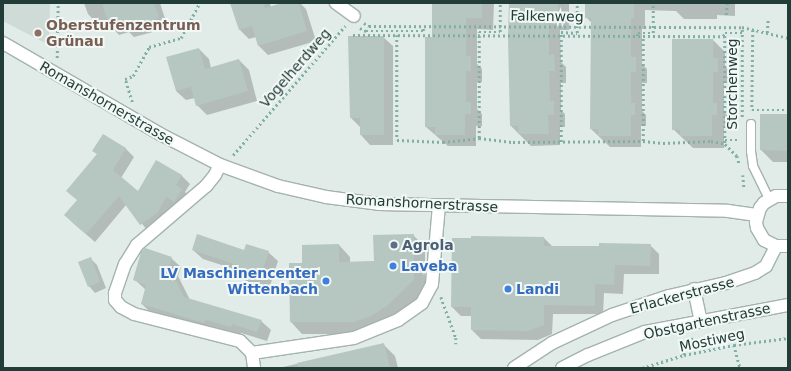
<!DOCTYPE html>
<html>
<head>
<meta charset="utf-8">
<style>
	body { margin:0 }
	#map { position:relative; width:791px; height:371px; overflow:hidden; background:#e1ebe8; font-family:"DejaVu Sans",sans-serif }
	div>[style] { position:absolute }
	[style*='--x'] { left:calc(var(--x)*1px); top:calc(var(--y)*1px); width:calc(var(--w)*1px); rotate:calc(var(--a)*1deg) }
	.built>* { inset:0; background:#cfdbd7 }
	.shadow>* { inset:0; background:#0003 }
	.building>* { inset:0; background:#b6c6c1 }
	.path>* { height:2.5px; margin-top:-1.25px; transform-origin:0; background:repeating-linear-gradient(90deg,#82afa4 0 2px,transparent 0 5px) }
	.roads { filter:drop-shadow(1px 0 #a4b3af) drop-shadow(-1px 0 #a4b3af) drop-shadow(0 1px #a4b3af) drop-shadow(0 -1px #a4b3af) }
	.lane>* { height:8px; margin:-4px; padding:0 4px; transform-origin:4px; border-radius:4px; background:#fff }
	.street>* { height:12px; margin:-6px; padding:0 6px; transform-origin:6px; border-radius:6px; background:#fff }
	.secondary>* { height:12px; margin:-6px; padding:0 6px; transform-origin:6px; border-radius:6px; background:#fff }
	.dots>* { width:11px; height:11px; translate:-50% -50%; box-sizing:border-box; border:2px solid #f1f8f5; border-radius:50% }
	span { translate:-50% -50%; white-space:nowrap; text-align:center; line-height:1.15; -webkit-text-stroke:4px #f1f8f5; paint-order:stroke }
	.street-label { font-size:14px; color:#223c37 }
	.education-label { font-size:14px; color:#785e54; font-weight:700 }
	.left { translate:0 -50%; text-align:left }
	.service-label { font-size:14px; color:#4e5e75; font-weight:700 }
	.shop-label { font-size:14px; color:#366cbe; font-weight:700 }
	.right { translate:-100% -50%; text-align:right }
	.frame { position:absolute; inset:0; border:4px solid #223c37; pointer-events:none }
</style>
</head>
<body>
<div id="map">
	<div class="built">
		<i style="clip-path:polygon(3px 3px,50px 3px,49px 45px,3px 21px)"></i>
	</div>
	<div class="shadow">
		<i style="clip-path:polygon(3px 3px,50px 3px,3px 4px)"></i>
		<i style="clip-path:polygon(84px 3px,160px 3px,168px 28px,134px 37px,129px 32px,119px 35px,110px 25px,108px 21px,97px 24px,88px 14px)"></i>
		<i style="clip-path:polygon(232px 3px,270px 3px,271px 8px,286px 3px,300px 3px,306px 9px,316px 41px,268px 55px,259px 46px,256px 37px,249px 39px,240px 30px)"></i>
		<i style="clip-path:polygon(433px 3px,494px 3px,493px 30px,477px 29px,477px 64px,482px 69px,482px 82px,477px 82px,477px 109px,482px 114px,482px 126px,476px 126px,476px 146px,448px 146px,426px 127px,433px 38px)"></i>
		<i style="clip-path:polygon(509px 3px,569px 3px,569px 30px,560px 30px,561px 62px,566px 67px,566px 83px,561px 83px,561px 110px,565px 114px,565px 127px,560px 127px,560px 145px,531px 146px,511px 126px)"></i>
		<i style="clip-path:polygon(586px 3px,735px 3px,735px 16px,717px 15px,717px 19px,684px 19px,676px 11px,645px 10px,645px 29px,642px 29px,642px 64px,647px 69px,647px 83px,642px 83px,642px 111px,646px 115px,646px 126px,641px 126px,641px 147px,610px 147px,591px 129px,592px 23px,586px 17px)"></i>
		<i style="clip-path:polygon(383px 37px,393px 46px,393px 145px,370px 145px,361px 135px,361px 128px,351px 118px)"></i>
		<i style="clip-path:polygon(713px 40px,725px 52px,725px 66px,729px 71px,729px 83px,724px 83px,724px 112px,728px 116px,728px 127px,724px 127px,724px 148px,693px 148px,673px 129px)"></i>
		<i style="clip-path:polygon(199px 49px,209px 59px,211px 68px,239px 60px,249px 70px,257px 101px,207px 115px,197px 105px,195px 98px,186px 100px,176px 91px)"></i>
		<i style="clip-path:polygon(788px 115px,788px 162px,773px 162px,761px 150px)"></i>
		<i style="clip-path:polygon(104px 135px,126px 149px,134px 157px,121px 178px,138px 193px,181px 175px,190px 184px,185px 192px,190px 197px,183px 210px,175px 205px,166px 220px,149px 232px,126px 205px,95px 242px,73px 223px,65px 215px,78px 201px,98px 155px,94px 151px)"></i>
		<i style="clip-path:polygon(413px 235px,425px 247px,425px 292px,398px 318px,366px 334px,302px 334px,291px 322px,303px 264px,339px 245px,350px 257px,350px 262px,376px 262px)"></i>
		<i style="clip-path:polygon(472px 237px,544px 238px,553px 247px,650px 245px,659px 254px,659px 274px,624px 274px,623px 294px,604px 293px,603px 314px,553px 314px,552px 334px,538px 340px,481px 339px,472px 330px,472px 316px,461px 316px,452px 307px)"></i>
		<i style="clip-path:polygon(193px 250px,268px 252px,278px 261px,269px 289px,248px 283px,239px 273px,240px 271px,203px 259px)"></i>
		<i style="clip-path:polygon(90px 258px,97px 265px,106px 288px,95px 293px,89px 286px)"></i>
		<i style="clip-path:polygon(171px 258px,181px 267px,178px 276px,190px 300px,261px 321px,271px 330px,267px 341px,241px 333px,240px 336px,216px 329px,214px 332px,151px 313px,142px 304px,146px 290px,134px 279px)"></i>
		<i style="clip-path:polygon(383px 344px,395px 356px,398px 368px,279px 368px)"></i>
	</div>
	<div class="building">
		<i style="clip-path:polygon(102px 3px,154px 3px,159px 18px,124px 29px,122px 22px,109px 26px)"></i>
		<i style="clip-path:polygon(230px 3px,264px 3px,265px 8px,282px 3px,299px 3px,307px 31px,258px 46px,252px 26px,239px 30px)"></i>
		<i style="clip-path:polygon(432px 3px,482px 3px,482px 18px,466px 18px,466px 56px,471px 56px,471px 71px,466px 71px,466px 102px,471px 102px,471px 114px,465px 114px,465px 135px,435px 135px,435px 127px,425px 127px,425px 37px,432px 37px)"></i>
		<i style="clip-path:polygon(509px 3px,558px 3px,558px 19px,549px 19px,549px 55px,554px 54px,555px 71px,549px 71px,550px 101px,554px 101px,554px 115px,548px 115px,549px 134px,518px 134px,518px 126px,510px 126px,508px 37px)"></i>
		<i style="clip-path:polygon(585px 3px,634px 3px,634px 18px,631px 18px,631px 57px,636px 57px,636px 72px,631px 72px,631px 103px,635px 103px,635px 115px,631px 115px,631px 136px,598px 136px,598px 129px,590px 129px,591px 18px,585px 18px)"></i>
		<i style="clip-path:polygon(348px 36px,384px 36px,384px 135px,360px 135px,360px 118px,350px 118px)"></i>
		<i style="clip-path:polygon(672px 39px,713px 39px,713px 58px,718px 58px,718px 72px,713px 72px,713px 103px,717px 103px,717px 115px,712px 115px,712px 136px,680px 136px,680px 130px,672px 130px)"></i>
		<i style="clip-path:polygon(199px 48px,205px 69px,239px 59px,248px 91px,196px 106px,191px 87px,176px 91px,166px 57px)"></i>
		<i style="clip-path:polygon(760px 114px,788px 114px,788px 151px,760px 150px)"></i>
		<i style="clip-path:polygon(103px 134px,126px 148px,113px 170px,138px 191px,156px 160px,182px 175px,176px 185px,182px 189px,174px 202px,166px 197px,158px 212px,140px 225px,119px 196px,86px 234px,64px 215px,77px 200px,66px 191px,97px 154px,92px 151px)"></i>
		<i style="clip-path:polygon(197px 234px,244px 250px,246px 244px,269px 251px,259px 280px,238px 273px,240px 266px,192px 250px)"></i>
		<i style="clip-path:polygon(414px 234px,414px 280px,387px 306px,371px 316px,354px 322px,290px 322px,289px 263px,302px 263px,302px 245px,339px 244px,339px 262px,374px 261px,373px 235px)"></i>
		<i style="clip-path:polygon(471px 236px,544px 237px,544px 246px,599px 246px,599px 243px,651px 244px,650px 266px,615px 265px,614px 285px,595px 284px,595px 306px,544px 305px,544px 325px,528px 331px,471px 330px,471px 307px,451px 307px,452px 238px,471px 238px)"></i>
		<i style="clip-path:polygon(145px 248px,172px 257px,169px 266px,184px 297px,262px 320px,257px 332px,232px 324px,231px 327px,206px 320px,204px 323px,141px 304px,146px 285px,133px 280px,141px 252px)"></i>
		<i style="clip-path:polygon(91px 257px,100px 282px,88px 287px,78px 262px)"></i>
		<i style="clip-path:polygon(384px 343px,390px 368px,297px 368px,297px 363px)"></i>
	</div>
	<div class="path">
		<i style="--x:726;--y:15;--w:12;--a:-85"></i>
		<i style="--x:364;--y:23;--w:6;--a:31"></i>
		<i style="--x:369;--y:26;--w:373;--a:0.2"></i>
		<i style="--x:742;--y:27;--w:47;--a:13.4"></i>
		<i style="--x:360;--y:28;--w:7;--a:27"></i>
		<i style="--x:366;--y:31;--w:57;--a:0"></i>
		<i style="--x:423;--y:31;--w:5;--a:-90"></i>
		<i style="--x:753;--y:30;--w:80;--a:90.7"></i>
		<i style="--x:752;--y:110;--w:36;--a:0"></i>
		<i style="--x:767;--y:33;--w:14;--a:-86"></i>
		<i style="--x:353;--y:35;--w:372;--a:0.2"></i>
		<i style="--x:725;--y:36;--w:108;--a:90"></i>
		<i style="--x:397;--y:35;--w:105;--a:90"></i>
		<i style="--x:397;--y:140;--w:46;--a:2.5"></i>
		<i style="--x:443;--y:142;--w:36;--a:-6"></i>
		<i style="--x:479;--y:138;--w:34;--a:7"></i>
		<i style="--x:513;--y:142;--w:130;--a:-0.4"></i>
		<i style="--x:643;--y:141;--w:20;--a:6"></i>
		<i style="--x:663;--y:143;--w:48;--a:-2.4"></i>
		<i style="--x:711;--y:141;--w:14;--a:12"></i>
		<i style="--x:725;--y:144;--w:17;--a:45"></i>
		<i style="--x:737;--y:156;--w:7;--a:74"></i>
		<i style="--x:637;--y:36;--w:3;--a:-72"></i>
		<i style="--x:638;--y:33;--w:15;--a:0"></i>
		<i style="--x:653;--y:33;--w:30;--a:-90"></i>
		<i style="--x:723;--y:36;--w:4;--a:-56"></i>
		<i style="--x:725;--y:33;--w:17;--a:0"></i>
		<i style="--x:57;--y:58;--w:55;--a:-89"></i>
		<i style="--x:132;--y:102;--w:24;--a:-107"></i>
		<i style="--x:125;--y:79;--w:9;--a:-21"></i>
		<i style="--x:133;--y:76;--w:33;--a:-61"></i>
		<i style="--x:149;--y:47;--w:33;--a:-16"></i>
		<i style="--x:181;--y:38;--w:40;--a:-62"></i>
		<i style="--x:742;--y:117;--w:90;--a:-90"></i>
		<i style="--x:479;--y:138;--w:106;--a:-90"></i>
		<i style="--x:479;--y:32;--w:21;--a:0"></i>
		<i style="--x:500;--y:32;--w:29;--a:-90"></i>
		<i style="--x:725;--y:140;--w:15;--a:0"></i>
		<i style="--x:643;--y:141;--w:105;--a:-90"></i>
		<i style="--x:561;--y:142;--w:110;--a:-90"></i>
		<i style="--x:561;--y:32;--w:16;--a:4"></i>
		<i style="--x:577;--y:33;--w:30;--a:-90"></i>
		<i style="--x:233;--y:155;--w:171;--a:-49"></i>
		<i style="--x:743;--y:175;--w:12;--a:85"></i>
		<i style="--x:441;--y:297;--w:44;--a:69.9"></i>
		<i style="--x:456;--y:338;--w:6;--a:90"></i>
		<i style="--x:734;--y:345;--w:24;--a:75"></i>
		<i style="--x:684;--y:355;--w:13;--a:-99"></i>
		<i style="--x:682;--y:342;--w:14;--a:-17"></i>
		<i style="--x:642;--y:368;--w:44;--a:-17.2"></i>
		<i style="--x:684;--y:355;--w:51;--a:-11.3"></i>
		<i style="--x:734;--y:345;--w:54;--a:-7.4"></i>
	</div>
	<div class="roads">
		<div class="lane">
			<i style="--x:751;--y:124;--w:27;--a:90"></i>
			<i style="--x:751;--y:151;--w:15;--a:82"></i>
			<i style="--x:753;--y:166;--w:37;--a:64"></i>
		</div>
		<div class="street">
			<i style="--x:336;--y:3;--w:22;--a:36"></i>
			<i style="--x:220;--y:165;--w:11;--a:117"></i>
			<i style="--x:215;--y:175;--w:14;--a:129"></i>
			<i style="--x:206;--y:186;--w:91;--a:139.5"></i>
			<i style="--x:137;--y:245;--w:22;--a:122"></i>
			<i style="--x:125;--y:264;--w:31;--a:109"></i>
			<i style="--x:115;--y:293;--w:7;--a:90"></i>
			<i style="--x:115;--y:300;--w:9;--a:49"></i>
			<i style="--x:121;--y:307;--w:15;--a:28"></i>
			<i style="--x:134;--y:314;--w:109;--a:14.3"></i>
			<i style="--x:240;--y:341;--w:17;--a:45"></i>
			<i style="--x:252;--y:353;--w:15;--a:82"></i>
			<i style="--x:694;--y:289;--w:33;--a:78"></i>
			<i style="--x:252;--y:353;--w:103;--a:-8.4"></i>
			<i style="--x:354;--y:338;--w:48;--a:-22.2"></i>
			<i style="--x:398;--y:320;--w:29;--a:-35"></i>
			<i style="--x:422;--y:303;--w:21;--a:-62"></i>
			<i style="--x:432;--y:284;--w:78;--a:-84.9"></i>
			<i style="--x:514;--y:368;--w:45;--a:-33.3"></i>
			<i style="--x:552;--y:343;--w:66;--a:-25"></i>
			<i style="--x:612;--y:315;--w:60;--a:-18.4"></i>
			<i style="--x:669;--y:296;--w:58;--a:-12.8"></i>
			<i style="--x:726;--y:283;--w:31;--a:-19"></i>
			<i style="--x:755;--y:273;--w:13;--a:-32"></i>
			<i style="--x:766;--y:266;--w:22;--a:-63"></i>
			<i style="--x:562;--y:368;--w:29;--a:-27"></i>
			<i style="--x:588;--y:355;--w:61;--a:-22"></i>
			<i style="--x:645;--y:332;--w:146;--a:-10.7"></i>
		</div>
		<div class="secondary">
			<i style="--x:3;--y:43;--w:181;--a:30.1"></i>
			<i style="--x:160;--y:134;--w:68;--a:27.3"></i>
			<i style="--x:220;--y:165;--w:62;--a:19.9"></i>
			<i style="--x:278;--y:186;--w:49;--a:12.9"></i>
			<i style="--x:326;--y:197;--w:53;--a:7.5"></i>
			<i style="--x:379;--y:204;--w:349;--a:1.1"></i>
			<i style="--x:728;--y:211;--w:29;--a:8"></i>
			<i style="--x:788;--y:196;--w:12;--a:180"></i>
			<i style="--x:776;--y:196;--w:14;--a:150"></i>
			<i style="--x:764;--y:203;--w:6;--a:129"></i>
			<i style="--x:760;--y:208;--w:15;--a:106"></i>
			<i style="--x:756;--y:222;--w:6;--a:81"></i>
			<i style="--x:757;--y:228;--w:14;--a:60"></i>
			<i style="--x:764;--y:240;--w:13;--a:27"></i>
			<i style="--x:776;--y:246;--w:12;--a:0"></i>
		</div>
	</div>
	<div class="dots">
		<i style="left:38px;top:33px;background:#8d6e63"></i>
		<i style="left:394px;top:245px;background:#5c6f8a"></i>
		<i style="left:393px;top:266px;background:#3f7fe0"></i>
		<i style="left:326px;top:281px;background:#3f7fe0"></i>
		<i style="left:508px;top:289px;background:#3f7fe0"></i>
	</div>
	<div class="street-label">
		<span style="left:547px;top:16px;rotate:1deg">Falkenweg</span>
		<span style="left:295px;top:68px;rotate:-49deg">Vogelherdweg</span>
		<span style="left:732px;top:84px;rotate:-90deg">Storchenweg</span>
		<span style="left:107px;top:103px;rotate:30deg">Romanshornerstrasse</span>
		<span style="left:422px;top:203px;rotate:3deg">Romanshornerstrasse</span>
		<span style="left:682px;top:295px;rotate:-15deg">Erlackerstrasse</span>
		<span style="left:707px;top:321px;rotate:-12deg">Obstgartenstrasse</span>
		<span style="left:712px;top:340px;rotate:-12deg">Mostiweg</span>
	</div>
	<div class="education-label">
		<span class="left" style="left:46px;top:33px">Oberstufenzentrum<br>Grünau</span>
	</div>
	<div class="service-label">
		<span class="left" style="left:402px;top:245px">Agrola</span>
	</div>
	<div class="shop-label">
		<span class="left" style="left:401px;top:266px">Laveba</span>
		<span class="right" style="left:318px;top:281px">LV Maschinencenter<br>Wittenbach</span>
		<span class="left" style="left:516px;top:289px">Landi</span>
	</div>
	<div class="frame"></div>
</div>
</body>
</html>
